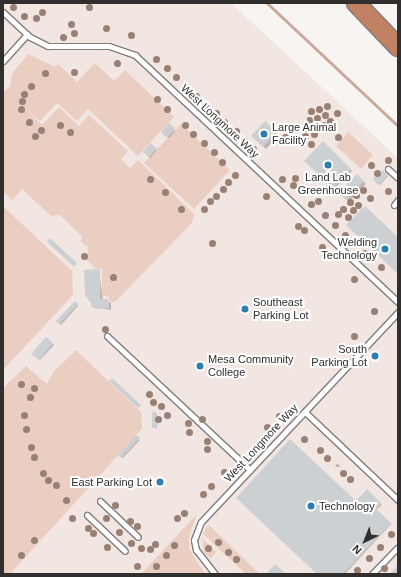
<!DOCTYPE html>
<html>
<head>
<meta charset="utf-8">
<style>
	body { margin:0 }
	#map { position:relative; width:401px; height:577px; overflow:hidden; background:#f7f4f2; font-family:Arial,sans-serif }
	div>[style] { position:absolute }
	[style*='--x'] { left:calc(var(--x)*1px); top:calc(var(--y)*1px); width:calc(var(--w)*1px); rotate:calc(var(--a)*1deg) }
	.built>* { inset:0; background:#f2e6e2 }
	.green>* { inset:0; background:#ebcec2 }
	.shadow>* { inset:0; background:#0003 }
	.stream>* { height:3px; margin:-1.5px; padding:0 1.5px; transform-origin:1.5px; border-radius:1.5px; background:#c8a99c }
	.building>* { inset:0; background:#cdd0d2 }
	.roads { filter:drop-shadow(1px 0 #827e7d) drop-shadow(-1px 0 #827e7d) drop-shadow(0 1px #827e7d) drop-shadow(0 -1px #827e7d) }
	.lane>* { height:5px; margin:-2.5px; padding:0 2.5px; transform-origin:2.5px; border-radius:2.5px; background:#fff }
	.highway>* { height:18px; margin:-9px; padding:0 9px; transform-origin:9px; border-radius:9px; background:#c38164 }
	.trees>* { width:7px; height:7px; margin:-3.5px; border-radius:50%; background:#998074 }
	.dots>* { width:11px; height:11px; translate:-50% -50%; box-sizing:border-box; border:2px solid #fff; border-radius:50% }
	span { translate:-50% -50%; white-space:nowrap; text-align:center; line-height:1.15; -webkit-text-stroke:4px #fff; paint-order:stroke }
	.street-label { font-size:11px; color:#302f2e }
	.poi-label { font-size:11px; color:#302f2e }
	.left { translate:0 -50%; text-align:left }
	.right { translate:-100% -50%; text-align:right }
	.frame { position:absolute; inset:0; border:4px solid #302f2e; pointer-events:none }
	.north { position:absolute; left:345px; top:521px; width:40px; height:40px; -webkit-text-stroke:3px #fff; paint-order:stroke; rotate:223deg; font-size:11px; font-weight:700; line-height:16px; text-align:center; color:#302f2e }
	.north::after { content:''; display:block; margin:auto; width:14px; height:18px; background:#302f2e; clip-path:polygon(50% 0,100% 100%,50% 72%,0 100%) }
</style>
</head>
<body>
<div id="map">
	<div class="built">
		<i style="clip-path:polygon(3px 3px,231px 3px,398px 158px,398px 574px,3px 574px)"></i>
	</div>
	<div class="green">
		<i style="clip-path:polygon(28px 54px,55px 67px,58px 64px,77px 82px,95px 63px,114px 81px,125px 70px,174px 117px,138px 156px,88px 109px,77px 121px,57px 103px,40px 121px,20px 104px,42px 125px,59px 107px,79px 126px,89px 115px,128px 151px,121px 159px,130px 168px,138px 160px,194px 214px,192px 223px,116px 301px,110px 303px,108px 297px,102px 295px,102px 269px,95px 268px,87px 260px,88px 247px,81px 242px,82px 236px,60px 215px,51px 216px,22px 189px,12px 200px,3px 192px,3px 92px,10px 87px,12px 74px)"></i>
		<i style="clip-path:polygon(181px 124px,230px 170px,194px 209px,144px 163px)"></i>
		<i style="clip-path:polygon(348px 132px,373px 155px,361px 169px,336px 146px)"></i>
		<i style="clip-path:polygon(3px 206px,72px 271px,73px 295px,3px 370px)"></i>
		<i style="clip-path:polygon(76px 350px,141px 412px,142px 429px,10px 574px,3px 574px,3px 388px,26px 366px,47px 384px,54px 371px)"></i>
		<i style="clip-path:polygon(197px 514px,189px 536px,189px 549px,205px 574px,141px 574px)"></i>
		<i style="clip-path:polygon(208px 525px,210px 526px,260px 574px,246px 574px,203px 534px)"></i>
		<i style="clip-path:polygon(202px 538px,216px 552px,211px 558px,204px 553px)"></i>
	</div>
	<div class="shadow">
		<i style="clip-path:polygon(265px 123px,278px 136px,266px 149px,252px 136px)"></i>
		<i style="clip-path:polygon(169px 125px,175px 131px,169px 138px,162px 132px)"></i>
		<i style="clip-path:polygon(323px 143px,352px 171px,335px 188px,306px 161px)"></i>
		<i style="clip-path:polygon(151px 144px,157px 150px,150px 158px,144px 152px)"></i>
		<i style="clip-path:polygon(383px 171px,388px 176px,380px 185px,375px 179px)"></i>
		<i style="clip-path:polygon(357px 175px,366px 184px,349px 202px,340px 193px)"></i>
		<i style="clip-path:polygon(99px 270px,103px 300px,111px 303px,111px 310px,92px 307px,90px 298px)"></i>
		<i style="clip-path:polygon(75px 302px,78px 306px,61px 325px,57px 321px)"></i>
		<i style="clip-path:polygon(46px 338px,54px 345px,40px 360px,32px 354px)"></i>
		<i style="clip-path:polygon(156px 413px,157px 414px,157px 429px,153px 427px)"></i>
		<i style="clip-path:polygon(136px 436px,140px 440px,123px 458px,119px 455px)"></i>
		<i style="clip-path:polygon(337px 463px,340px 466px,340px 467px,335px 467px)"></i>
		<i style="clip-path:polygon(367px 491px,382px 505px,376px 510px,391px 524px,345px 574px,318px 574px,356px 502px)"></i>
	</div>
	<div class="stream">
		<i style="--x:267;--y:3;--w:180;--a:43.2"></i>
	</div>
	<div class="building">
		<i style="clip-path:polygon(265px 121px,276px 132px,263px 147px,251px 136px)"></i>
		<i style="clip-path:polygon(169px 123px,175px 129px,167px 138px,161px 132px)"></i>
		<i style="clip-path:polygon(323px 141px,351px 169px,333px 188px,304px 161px)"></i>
		<i style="clip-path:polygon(151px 143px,157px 149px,149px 157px,143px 152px)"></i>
		<i style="clip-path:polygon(383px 170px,388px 175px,378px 185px,373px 179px)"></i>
		<i style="clip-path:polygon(357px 174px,364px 181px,346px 200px,339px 193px)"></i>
		<i style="clip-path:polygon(365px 206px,398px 237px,398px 274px,346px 225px)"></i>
		<i style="clip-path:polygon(50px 238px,77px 263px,74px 267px,47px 242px)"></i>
		<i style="clip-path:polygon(100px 269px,100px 299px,108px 299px,109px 308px,95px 309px,85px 295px,84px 270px)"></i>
		<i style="clip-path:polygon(75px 301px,78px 304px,59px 324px,56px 321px)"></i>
		<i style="clip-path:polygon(46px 337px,53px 343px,39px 360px,31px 354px)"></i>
		<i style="clip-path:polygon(112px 378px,141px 405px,138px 408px,109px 381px)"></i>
		<i style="clip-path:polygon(152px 412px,156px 412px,157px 428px,152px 428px)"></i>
		<i style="clip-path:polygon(136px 435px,140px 438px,121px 458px,118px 455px)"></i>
		<i style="clip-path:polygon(290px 439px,356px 501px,367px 489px,381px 503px,376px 509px,391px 523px,343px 574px,317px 574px,236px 498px)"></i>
		<i style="clip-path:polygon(275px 564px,286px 574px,266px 574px)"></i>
		<i style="clip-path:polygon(398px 565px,398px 574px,390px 574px)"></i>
	</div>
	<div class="roads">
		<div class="lane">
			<i style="--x:3;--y:12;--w:37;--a:43"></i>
			<i style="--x:30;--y:37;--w:20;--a:27"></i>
			<i style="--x:48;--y:46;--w:61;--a:0"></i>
			<i style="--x:109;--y:46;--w:28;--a:19"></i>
			<i style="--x:135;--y:55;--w:361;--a:43.2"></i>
			<i style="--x:3;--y:61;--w:36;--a:-48"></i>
			<i style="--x:388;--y:169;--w:13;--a:42"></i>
			<i style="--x:394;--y:205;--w:6;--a:-51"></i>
			<i style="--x:107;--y:336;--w:196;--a:43.1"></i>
			<i style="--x:305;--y:412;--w:128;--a:43.4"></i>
			<i style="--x:100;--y:501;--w:52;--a:43.5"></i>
			<i style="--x:87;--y:515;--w:52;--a:43.5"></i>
			<i style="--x:215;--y:574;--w:31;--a:-128"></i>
			<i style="--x:196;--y:550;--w:10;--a:-101"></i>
			<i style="--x:194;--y:540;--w:19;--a:-69"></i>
			<i style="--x:201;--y:522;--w:288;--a:-46.8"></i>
			<i style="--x:372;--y:574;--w:37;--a:-46"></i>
		</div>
		<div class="highway">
			<i style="--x:356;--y:3;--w:61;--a:46.3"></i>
		</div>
	</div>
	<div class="trees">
		<i style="left:13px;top:7px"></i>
		<i style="left:89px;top:7px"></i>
		<i style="left:42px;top:12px"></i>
		<i style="left:24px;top:16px"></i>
		<i style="left:36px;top:18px"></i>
		<i style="left:71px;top:24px"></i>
		<i style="left:106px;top:28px"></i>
		<i style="left:74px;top:33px"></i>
		<i style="left:131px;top:35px"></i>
		<i style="left:63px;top:37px"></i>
		<i style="left:156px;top:59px"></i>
		<i style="left:117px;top:63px"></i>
		<i style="left:167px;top:68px"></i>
		<i style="left:74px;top:72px"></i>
		<i style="left:45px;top:73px"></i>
		<i style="left:176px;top:77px"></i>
		<i style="left:31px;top:86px"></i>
		<i style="left:187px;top:87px"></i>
		<i style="left:24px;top:94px"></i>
		<i style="left:196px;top:96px"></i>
		<i style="left:157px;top:99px"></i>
		<i style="left:22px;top:101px"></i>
		<i style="left:205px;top:105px"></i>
		<i style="left:327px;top:106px"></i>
		<i style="left:21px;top:109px"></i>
		<i style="left:167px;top:109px"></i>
		<i style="left:319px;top:109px"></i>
		<i style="left:311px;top:111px"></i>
		<i style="left:216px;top:113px"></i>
		<i style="left:337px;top:113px"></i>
		<i style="left:325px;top:115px"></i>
		<i style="left:317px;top:118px"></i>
		<i style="left:309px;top:120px"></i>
		<i style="left:330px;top:121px"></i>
		<i style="left:29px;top:122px"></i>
		<i style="left:224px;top:122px"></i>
		<i style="left:60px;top:125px"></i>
		<i style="left:185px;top:125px"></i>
		<i style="left:324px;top:125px"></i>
		<i style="left:296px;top:126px"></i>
		<i style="left:316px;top:127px"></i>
		<i style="left:307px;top:128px"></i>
		<i style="left:41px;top:130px"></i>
		<i style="left:236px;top:131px"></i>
		<i style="left:70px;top:132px"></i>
		<i style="left:193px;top:134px"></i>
		<i style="left:314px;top:134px"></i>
		<i style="left:35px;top:136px"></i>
		<i style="left:305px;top:136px"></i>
		<i style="left:285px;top:137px"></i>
		<i style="left:338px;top:137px"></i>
		<i style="left:244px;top:140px"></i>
		<i style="left:204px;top:143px"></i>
		<i style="left:311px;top:144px"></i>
		<i style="left:253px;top:149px"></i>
		<i style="left:214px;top:152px"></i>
		<i style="left:388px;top:160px"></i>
		<i style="left:222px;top:162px"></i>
		<i style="left:371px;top:165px"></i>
		<i style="left:377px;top:173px"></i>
		<i style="left:235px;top:175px"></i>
		<i style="left:295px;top:178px"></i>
		<i style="left:150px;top:179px"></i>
		<i style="left:282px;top:179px"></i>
		<i style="left:228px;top:182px"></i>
		<i style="left:293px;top:185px"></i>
		<i style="left:223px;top:189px"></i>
		<i style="left:363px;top:190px"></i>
		<i style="left:388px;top:191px"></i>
		<i style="left:165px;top:192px"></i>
		<i style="left:356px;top:195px"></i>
		<i style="left:216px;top:196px"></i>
		<i style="left:266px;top:196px"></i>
		<i style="left:370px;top:198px"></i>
		<i style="left:210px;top:201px"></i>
		<i style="left:318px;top:201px"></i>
		<i style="left:350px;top:202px"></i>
		<i style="left:311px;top:204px"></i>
		<i style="left:358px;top:205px"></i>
		<i style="left:181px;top:209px"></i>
		<i style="left:204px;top:209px"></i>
		<i style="left:343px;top:209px"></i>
		<i style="left:353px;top:210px"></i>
		<i style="left:338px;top:214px"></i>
		<i style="left:325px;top:215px"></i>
		<i style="left:348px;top:217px"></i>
		<i style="left:335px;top:225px"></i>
		<i style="left:298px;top:226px"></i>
		<i style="left:304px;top:230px"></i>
		<i style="left:345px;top:235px"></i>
		<i style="left:355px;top:241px"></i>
		<i style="left:212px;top:243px"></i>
		<i style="left:322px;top:247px"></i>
		<i style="left:364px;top:253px"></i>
		<i style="left:84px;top:256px"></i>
		<i style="left:372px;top:259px"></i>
		<i style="left:381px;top:267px"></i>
		<i style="left:113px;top:277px"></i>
		<i style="left:354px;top:279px"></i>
		<i style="left:374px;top:311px"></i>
		<i style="left:105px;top:329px"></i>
		<i style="left:354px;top:336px"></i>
		<i style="left:330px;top:360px"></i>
		<i style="left:21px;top:384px"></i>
		<i style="left:34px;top:388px"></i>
		<i style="left:149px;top:394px"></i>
		<i style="left:30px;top:397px"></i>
		<i style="left:153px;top:402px"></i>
		<i style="left:161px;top:406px"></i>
		<i style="left:24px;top:415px"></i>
		<i style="left:167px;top:415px"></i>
		<i style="left:279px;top:416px"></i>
		<i style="left:158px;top:419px"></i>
		<i style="left:202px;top:419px"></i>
		<i style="left:188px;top:423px"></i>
		<i style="left:267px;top:427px"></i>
		<i style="left:26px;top:429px"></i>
		<i style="left:189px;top:432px"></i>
		<i style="left:304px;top:439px"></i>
		<i style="left:207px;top:441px"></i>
		<i style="left:31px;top:447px"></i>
		<i style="left:207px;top:449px"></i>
		<i style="left:320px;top:450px"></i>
		<i style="left:34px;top:457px"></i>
		<i style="left:327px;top:458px"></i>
		<i style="left:224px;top:472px"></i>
		<i style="left:43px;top:473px"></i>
		<i style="left:343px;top:473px"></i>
		<i style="left:350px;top:479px"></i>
		<i style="left:48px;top:480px"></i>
		<i style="left:56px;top:485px"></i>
		<i style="left:211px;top:486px"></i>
		<i style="left:203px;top:494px"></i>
		<i style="left:66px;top:500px"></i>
		<i style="left:115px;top:505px"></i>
		<i style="left:184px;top:513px"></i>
		<i style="left:72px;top:518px"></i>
		<i style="left:106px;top:518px"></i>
		<i style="left:177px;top:518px"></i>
		<i style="left:130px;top:521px"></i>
		<i style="left:137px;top:526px"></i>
		<i style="left:88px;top:528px"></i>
		<i style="left:119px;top:532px"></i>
		<i style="left:93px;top:533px"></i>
		<i style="left:391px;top:534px"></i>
		<i style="left:34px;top:540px"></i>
		<i style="left:218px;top:542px"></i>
		<i style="left:131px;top:543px"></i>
		<i style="left:155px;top:544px"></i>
		<i style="left:174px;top:545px"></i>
		<i style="left:107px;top:547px"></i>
		<i style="left:380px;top:547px"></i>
		<i style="left:141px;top:548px"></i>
		<i style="left:208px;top:548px"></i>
		<i style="left:150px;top:549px"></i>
		<i style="left:228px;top:552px"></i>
		<i style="left:21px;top:555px"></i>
		<i style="left:166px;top:555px"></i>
		<i style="left:369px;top:558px"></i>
		<i style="left:236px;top:559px"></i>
		<i style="left:137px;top:566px"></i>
		<i style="left:156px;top:566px"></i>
		<i style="left:384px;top:568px"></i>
		<i style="left:357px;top:570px"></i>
	</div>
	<div class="dots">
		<i style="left:264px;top:134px;background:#2c7eaf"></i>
		<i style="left:328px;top:165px;background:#2c7eaf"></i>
		<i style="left:385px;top:249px;background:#2c7eaf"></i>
		<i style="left:245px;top:309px;background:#2c7eaf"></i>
		<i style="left:375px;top:356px;background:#2c7eaf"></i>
		<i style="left:200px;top:366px;background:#2c7eaf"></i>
		<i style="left:160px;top:482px;background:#2c7eaf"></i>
		<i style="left:311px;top:506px;background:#2c7eaf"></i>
	</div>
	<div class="street-label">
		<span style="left:220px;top:121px;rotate:43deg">West Longmore Way</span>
		<span style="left:261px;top:443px;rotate:-47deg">West Longmore Way</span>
	</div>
	<div class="poi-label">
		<span class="left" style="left:272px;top:134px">Large Animal<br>Facility</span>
		<span style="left:328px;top:184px">Land Lab<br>Greenhouse</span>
		<span class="right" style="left:377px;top:249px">Welding<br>Technology</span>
		<span class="left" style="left:253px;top:309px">Southeast<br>Parking Lot</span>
		<span class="right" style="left:367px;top:356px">South<br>Parking Lot</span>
		<span class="left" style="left:208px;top:366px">Mesa Community<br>College</span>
		<span class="right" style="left:152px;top:482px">East Parking Lot</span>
		<span class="left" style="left:319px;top:506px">Technology</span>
	</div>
	<div class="frame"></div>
	<div class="north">N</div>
</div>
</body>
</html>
